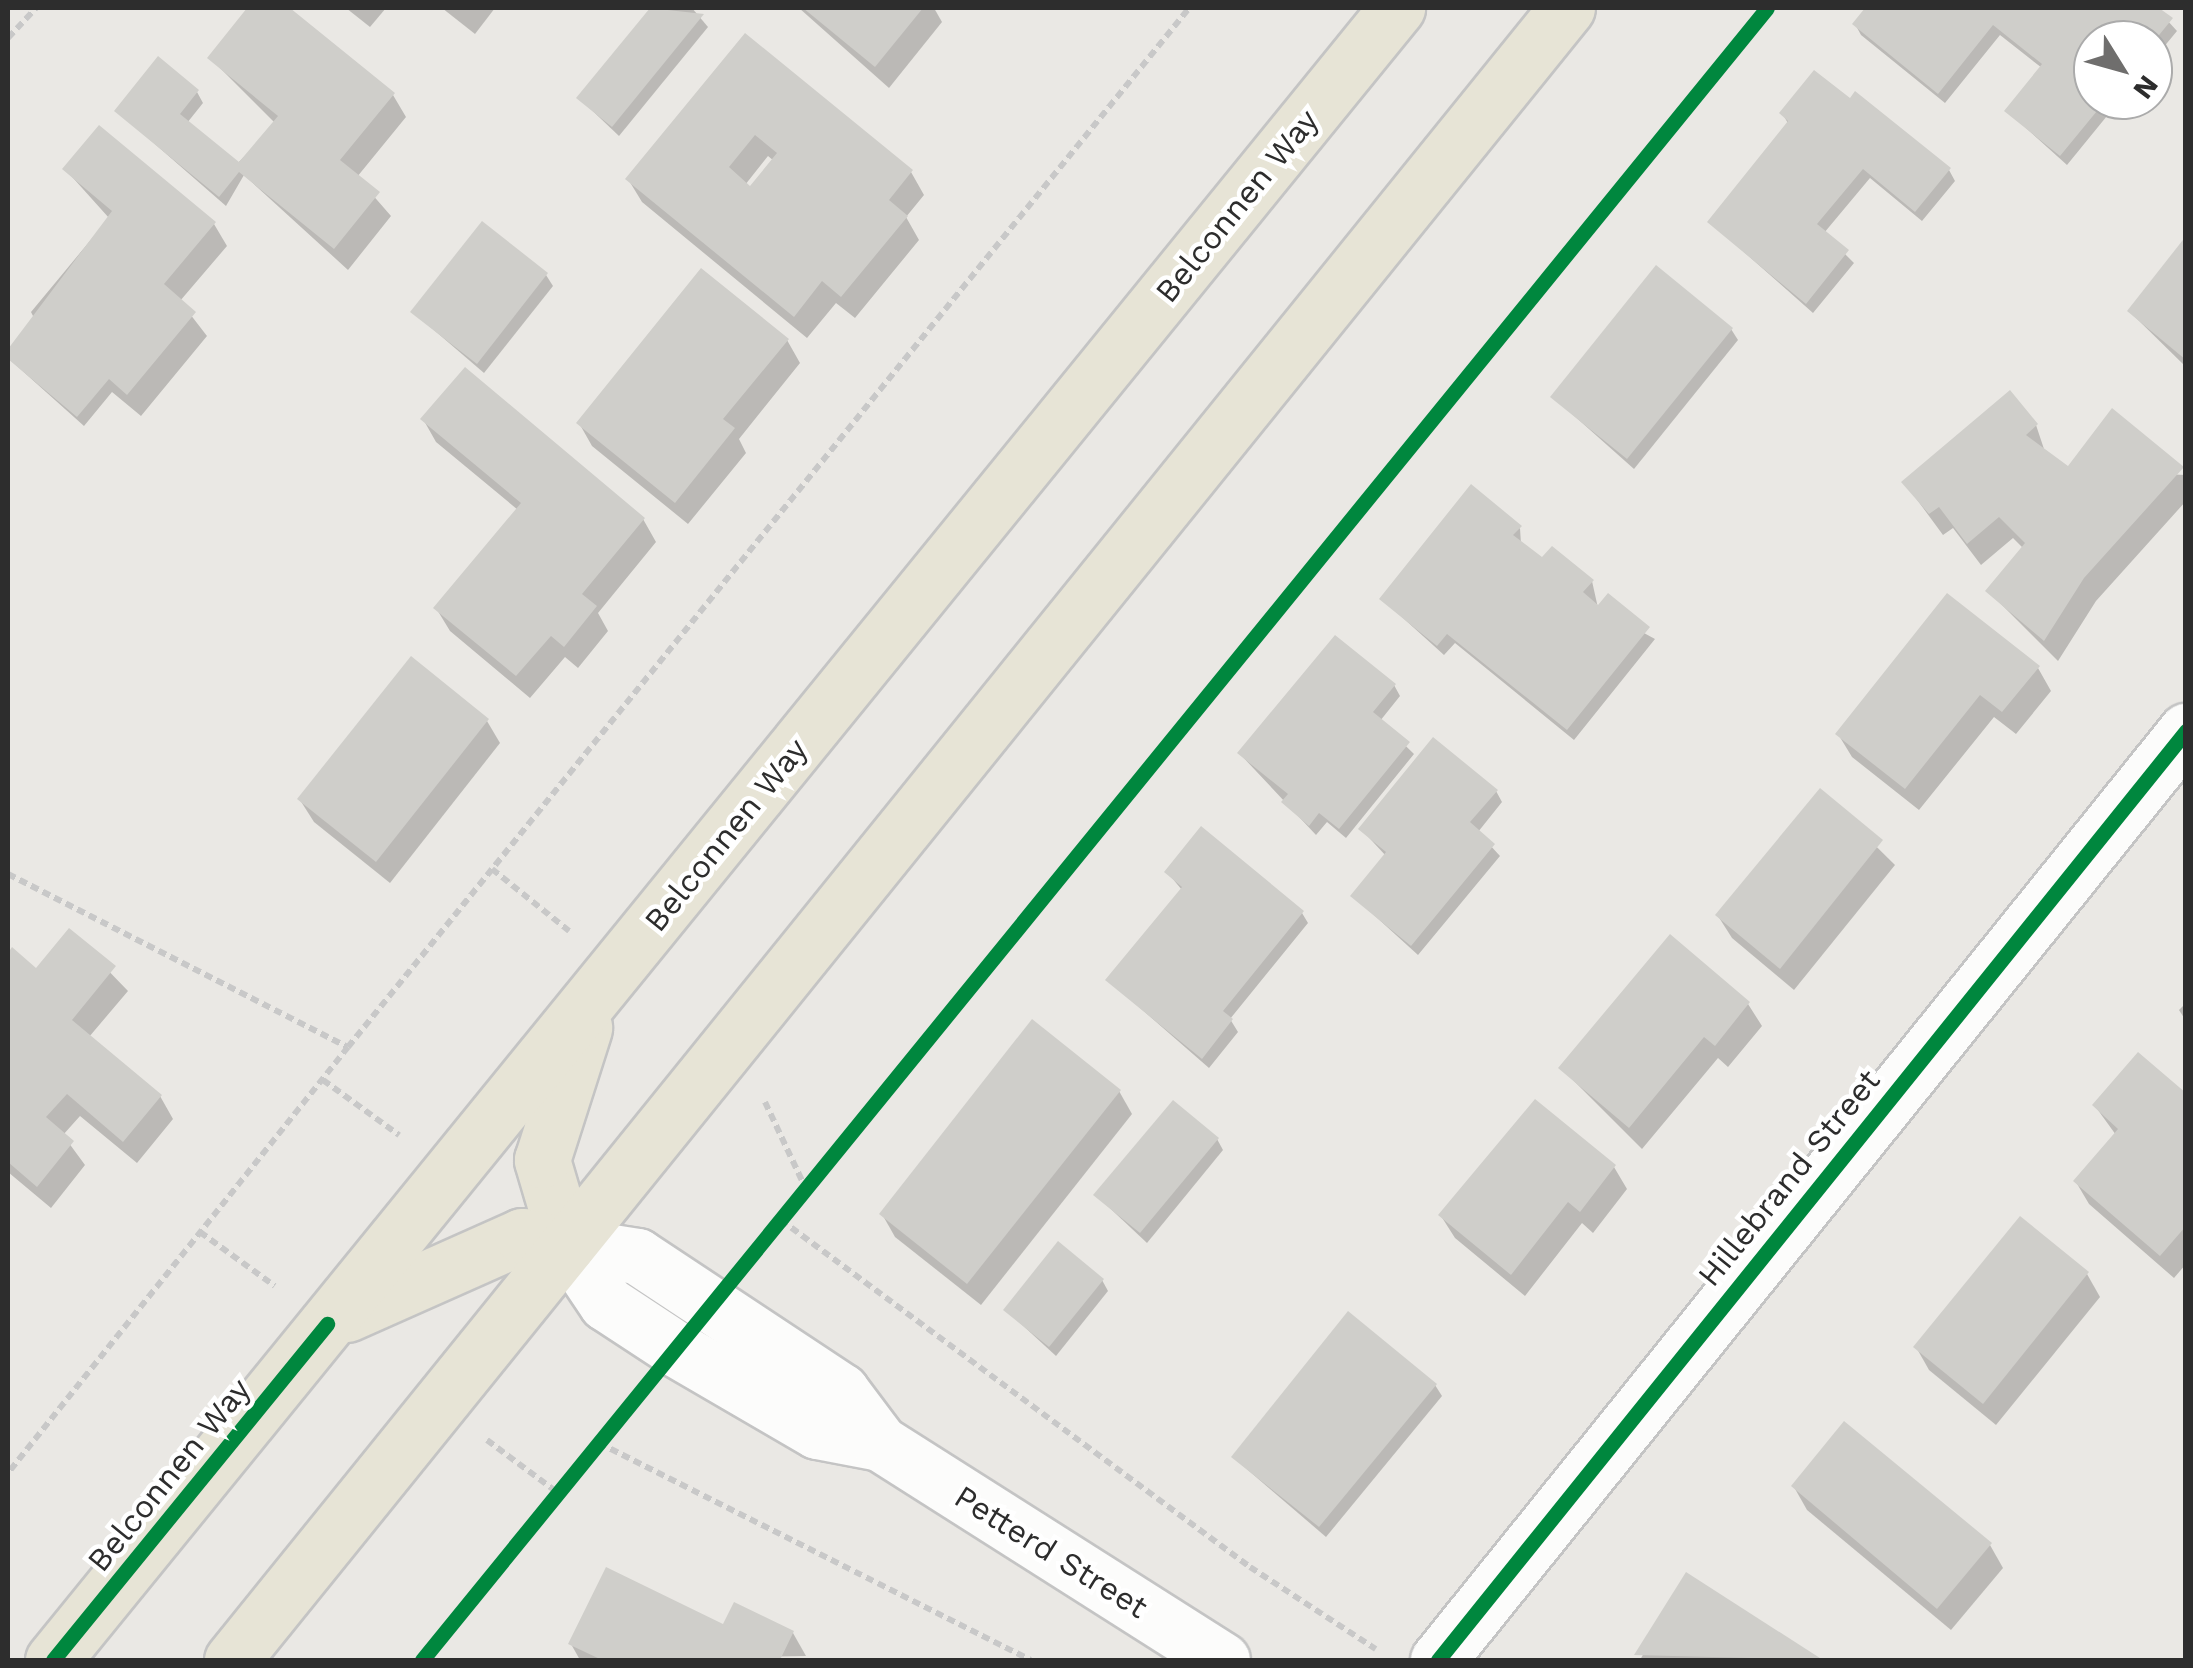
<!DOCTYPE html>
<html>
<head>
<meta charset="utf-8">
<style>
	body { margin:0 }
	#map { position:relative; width:2193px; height:1668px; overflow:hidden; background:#eae8e4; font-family:"Work Sans",sans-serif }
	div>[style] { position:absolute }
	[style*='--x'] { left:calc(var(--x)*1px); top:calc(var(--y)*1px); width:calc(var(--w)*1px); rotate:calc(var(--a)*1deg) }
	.shadow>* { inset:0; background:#0003 }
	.building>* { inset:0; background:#cfceca }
	.path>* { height:6px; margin-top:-3px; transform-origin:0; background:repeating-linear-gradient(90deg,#c8c8c8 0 8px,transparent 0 13px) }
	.roads { filter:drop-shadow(2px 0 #c4c4c4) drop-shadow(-2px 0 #c4c4c4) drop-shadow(0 2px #c4c4c4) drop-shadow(0 -2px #c4c4c4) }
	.street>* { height:55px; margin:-27.5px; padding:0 27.5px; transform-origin:27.5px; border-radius:27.5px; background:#fcfcfb }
	.secondary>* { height:55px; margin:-27.5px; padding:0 27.5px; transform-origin:27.5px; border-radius:27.5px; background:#fcfcfb }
	.primary>* { height:55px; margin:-27.5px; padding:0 27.5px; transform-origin:27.5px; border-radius:27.5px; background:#e7e4d6 }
	.cycleway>* { height:15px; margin:-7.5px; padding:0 7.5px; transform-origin:7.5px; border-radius:7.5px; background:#00873e }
	span { translate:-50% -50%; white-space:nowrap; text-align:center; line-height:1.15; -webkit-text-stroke:9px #fff; paint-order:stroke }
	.street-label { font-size:32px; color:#2d2d2d }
	.frame { position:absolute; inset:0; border:10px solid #2d2d2d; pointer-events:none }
	.north { position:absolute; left:2073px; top:20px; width:100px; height:100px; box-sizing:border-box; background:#fff; border:2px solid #ababab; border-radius:50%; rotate:127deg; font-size:28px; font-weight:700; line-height:40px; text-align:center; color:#2d2d2d }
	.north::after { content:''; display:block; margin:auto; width:35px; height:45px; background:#6f6e6d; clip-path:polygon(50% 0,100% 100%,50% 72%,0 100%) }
</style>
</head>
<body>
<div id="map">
	<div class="shadow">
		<i style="clip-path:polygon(251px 8px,286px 8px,393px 95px,406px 117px,357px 177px,391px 216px,348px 270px,244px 175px,226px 206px,117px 111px,197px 92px,203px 103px,187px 123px,237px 164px,276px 124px,210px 58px)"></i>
		<i style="clip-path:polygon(346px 8px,386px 8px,370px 27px)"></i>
		<i style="clip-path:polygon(442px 8px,495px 8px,475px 34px)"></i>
		<i style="clip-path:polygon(653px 8px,692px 8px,708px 27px,619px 136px,579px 98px)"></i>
		<i style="clip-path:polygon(799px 8px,934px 8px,942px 22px,889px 88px)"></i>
		<i style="clip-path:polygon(1868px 8px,2156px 8px,2177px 31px,2153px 60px,2153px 40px,2093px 40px,2093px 100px,2120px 100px,2067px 165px,2007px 111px,2042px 68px,2000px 35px,1945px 103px,1861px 35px,1855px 24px)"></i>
		<i style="clip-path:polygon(evenodd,746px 36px,911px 172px,924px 195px,906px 217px,919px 240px,855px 318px,836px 303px,807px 338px,642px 202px,628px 179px,746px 36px,768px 156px,774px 161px,750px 189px,745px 185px,768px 156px)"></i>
		<i style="clip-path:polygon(1782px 113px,1949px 170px,1955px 181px,1922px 221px,1870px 178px,1824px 233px,1854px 263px,1813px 313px,1710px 222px,1789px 125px)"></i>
		<i style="clip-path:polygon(65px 169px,214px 224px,227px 246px,180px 301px,207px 336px,141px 416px,112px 392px,84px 426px,8px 358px,35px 320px,31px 312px,109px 218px)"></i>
		<i style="clip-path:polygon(2186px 240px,2186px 367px,2130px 312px)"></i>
		<i style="clip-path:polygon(546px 275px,553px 286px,484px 373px,413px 312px)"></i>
		<i style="clip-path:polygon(1731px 329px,1738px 340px,1634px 469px,1553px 397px)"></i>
		<i style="clip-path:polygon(787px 340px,800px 363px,739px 439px,746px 453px,688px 524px,592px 446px,579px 423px)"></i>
		<i style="clip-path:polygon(423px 419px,643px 519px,656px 542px,598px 613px,608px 631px,578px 668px,565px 657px,530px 698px,450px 631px,436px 608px,518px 510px,436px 442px)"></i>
		<i style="clip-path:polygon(2036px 425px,2045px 452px,2068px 470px,2186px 475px,2186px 501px,2096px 601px,2058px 661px,1988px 591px,2023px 548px,2013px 538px,1981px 565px,1953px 528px,1943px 535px,1904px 482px)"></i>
		<i style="clip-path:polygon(1520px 528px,1521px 544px,1542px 561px,1592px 581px,1598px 608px,1655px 639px,1574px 740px,1455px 643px,1444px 655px,1382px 599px)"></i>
		<i style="clip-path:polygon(2038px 668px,2051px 691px,2016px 734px,1994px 717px,1919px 810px,1852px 757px,1838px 734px)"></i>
		<i style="clip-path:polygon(1394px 685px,1400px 696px,1380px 721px,1414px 754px,1346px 838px,1327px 822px,1316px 835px,1240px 754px)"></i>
		<i style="clip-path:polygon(487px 721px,500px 743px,390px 883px,314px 822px,300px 800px)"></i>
		<i style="clip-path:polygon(1496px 791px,1502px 802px,1478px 832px,1500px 856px,1418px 955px,1353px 896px,1386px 856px,1361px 829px)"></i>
		<i style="clip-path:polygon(1820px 791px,1895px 865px,1794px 990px,1732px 938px,1718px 916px)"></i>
		<i style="clip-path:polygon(1167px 872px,1302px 913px,1308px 923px,1230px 1019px,1238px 1032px,1209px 1068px,1108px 980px,1182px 890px)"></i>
		<i style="clip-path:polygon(70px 931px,128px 991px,89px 1037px,160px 1096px,173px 1119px,137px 1163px,80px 1116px,63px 1135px,85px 1165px,51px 1208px,8px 1172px,8px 957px,13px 951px,37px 971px)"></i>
		<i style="clip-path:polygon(2186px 1003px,2186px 1021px,2179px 1010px)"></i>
		<i style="clip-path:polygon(1748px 1004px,1762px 1026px,1728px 1067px,1718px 1058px,1642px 1149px,1561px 1068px)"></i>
		<i style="clip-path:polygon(1119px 1091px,1132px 1114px,981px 1305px,895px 1237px,882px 1214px)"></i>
		<i style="clip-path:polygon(2186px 1096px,2186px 1264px,2174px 1278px,2089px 1204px,2076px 1182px,2116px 1135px,2095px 1106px)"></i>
		<i style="clip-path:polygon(1217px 1139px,1223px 1150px,1147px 1243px,1097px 1196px)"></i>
		<i style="clip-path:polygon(1614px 1167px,1627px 1189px,1593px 1233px,1582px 1223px,1525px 1296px,1455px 1238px,1441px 1216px)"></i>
		<i style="clip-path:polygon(2087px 1274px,2100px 1297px,1996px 1425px,1929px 1370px,1916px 1347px)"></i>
		<i style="clip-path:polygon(1102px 1280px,1108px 1291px,1056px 1356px,1006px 1310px)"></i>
		<i style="clip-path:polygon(1435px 1385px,1442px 1396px,1326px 1537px,1234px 1458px)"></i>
		<i style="clip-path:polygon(1794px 1487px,1990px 1545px,2003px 1568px,1951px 1630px,1807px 1510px)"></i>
		<i style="clip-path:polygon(1687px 1576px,1818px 1660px,1640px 1660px)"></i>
		<i style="clip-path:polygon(724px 1627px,793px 1633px,806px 1656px,580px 1660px,571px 1644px)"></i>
	</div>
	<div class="building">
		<i style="clip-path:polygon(247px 8px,290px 8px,395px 93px,340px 160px,380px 192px,334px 249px,239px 172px,219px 197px,114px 111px,158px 56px,199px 90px,180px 114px,239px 162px,278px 116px,207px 58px)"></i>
		<i style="clip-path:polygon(650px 8px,704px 14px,612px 127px,576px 98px)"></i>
		<i style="clip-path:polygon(803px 8px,923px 8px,875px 67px)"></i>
		<i style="clip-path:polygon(1865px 8px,2159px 8px,2173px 18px,2155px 40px,2093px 40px,2093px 100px,2106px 100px,2060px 156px,2004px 111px,2042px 64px,1993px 25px,1938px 94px,1852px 24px)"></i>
		<i style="clip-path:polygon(evenodd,745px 33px,913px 170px,889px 200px,908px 216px,841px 297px,822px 281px,794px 317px,625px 179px,745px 33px,755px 135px,777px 153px,750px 186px,729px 167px,755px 135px)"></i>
		<i style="clip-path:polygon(1814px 70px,1850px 98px,1855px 91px,1951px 168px,1915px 212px,1863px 169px,1817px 224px,1849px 250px,1806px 304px,1707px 222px,1788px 121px,1779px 113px)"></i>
		<i style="clip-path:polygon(99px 125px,216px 222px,164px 284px,196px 312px,127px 395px,109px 379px,77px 417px,8px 359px,8px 349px,112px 211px,62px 169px)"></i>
		<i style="clip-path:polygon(482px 221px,548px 273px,477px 364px,410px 312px)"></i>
		<i style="clip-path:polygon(2186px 236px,2186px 360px,2127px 311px)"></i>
		<i style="clip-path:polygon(1656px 265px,1733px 328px,1627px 459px,1550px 397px)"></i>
		<i style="clip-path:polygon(701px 268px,789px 339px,723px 419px,735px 428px,675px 503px,576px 423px)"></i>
		<i style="clip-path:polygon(465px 367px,645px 518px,582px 594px,597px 606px,564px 647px,551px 636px,516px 676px,433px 608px,521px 503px,420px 419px)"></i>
		<i style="clip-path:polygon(2010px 390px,2038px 424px,2026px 435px,2068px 466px,2112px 408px,2184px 467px,2084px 578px,2044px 641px,1985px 591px,2025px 543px,1999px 517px,1967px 544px,1939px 507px,1929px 514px,1901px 482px)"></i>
		<i style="clip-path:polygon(1471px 484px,1522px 526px,1513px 535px,1542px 557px,1552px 546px,1594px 580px,1583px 592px,1598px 605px,1608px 593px,1650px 627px,1567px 730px,1447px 634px,1437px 646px,1379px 599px)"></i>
		<i style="clip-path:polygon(1947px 593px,2040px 666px,2002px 712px,1980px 695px,1905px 789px,1835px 734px)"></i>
		<i style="clip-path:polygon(1335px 635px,1396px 684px,1373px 712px,1410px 742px,1339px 829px,1319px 813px,1309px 826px,1281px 802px,1288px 794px,1237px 753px)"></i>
		<i style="clip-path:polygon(411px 656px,489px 719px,376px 862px,297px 799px)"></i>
		<i style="clip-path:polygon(1433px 737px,1498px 790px,1470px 822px,1495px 844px,1411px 946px,1350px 896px,1386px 852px,1358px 829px)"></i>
		<i style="clip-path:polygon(1820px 788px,1883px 840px,1780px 969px,1715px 915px)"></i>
		<i style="clip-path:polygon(1201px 826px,1304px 911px,1223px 1011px,1233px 1019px,1202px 1059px,1105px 980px,1182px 887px,1164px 872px)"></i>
		<i style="clip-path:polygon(69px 928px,116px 966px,72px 1020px,162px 1095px,123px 1142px,67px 1094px,46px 1117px,74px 1141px,37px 1187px,8px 1162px,8px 953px,12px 947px,36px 968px)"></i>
		<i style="clip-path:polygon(1670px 934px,1750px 1002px,1715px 1046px,1704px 1037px,1629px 1128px,1558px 1068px)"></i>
		<i style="clip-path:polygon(1032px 1019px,1121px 1090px,967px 1284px,879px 1214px)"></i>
		<i style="clip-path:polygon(2138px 1052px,2186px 1093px,2186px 1226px,2160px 1256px,2073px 1181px,2118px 1129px,2092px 1105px)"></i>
		<i style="clip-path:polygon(1535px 1099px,1616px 1165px,1580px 1212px,1568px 1202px,1511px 1275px,1438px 1215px)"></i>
		<i style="clip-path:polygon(1173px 1100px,1219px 1138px,1140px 1233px,1093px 1195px)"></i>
		<i style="clip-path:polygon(2020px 1216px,2089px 1272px,1983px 1404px,1913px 1347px)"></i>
		<i style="clip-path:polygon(1058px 1241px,1104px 1279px,1049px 1347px,1003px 1310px)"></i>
		<i style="clip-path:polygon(1348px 1311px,1437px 1384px,1319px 1527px,1231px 1457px)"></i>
		<i style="clip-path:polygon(1844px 1421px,1992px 1543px,1937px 1609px,1791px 1486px)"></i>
		<i style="clip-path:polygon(606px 1567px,723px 1624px,734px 1602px,794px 1631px,780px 1660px,602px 1660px,568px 1644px)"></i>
		<i style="clip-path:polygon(1686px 1572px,1823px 1660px,1634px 1655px)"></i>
	</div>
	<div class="path">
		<i style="--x:8;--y:38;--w:41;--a:-47"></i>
		<i style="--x:492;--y:869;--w:99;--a:38.8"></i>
		<i style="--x:8;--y:874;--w:381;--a:27"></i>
		<i style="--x:348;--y:1047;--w:545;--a:128.59"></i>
		<i style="--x:348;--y:1047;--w:1337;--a:-51.01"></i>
		<i style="--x:323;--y:1080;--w:94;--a:35.9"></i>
		<i style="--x:765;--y:1102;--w:96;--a:64.8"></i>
		<i style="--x:781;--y:1220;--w:583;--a:36.5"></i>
		<i style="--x:1250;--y:1567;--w:150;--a:33.1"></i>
		<i style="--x:200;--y:1232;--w:92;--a:35.8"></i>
		<i style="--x:487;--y:1440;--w:89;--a:36.7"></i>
		<i style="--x:599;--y:1443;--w:483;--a:26.7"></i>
	</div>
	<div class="roads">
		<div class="street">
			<i style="--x:1438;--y:1660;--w:1193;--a:-51.16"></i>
		</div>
		<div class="secondary">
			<i style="--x:567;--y:1245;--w:70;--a:56.1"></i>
			<i style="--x:606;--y:1303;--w:84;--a:33.3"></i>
			<i style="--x:676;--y:1349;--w:163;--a:30.2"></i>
			<i style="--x:817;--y:1431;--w:64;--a:10.8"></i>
			<i style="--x:880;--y:1443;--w:405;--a:32.4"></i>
			<i style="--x:567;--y:1245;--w:71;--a:8.9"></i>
			<i style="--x:637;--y:1256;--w:245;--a:33.5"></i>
			<i style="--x:841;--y:1391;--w:65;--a:53.1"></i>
		</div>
		<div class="primary">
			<i style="--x:567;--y:1245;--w:89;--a:-106.4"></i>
			<i style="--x:542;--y:1160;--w:139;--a:-72.3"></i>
			<i style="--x:347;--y:1314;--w:192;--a:-24"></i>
			<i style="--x:522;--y:1236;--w:46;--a:11.3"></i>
			<i style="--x:53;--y:1660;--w:2130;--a:-50.87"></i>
			<i style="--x:232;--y:1660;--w:2124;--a:-51.06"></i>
		</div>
	</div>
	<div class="cycleway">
		<i style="--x:53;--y:1660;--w:434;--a:-50.8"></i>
		<i style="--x:422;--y:1660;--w:2130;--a:-50.85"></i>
		<i style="--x:1438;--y:1660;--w:1193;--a:-51.16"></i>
	</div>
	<div class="street-label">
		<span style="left:1237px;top:206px;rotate:-51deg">Belconnen Way</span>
		<span style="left:726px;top:835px;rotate:-51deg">Belconnen Way</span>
		<span style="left:1789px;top:1178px;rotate:-51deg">Hillebrand Street</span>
		<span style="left:169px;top:1475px;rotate:-51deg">Belconnen Way</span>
		<span style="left:1051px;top:1552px;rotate:32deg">Petterd Street</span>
	</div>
	<div class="frame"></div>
	<div class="north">N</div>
</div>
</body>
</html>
